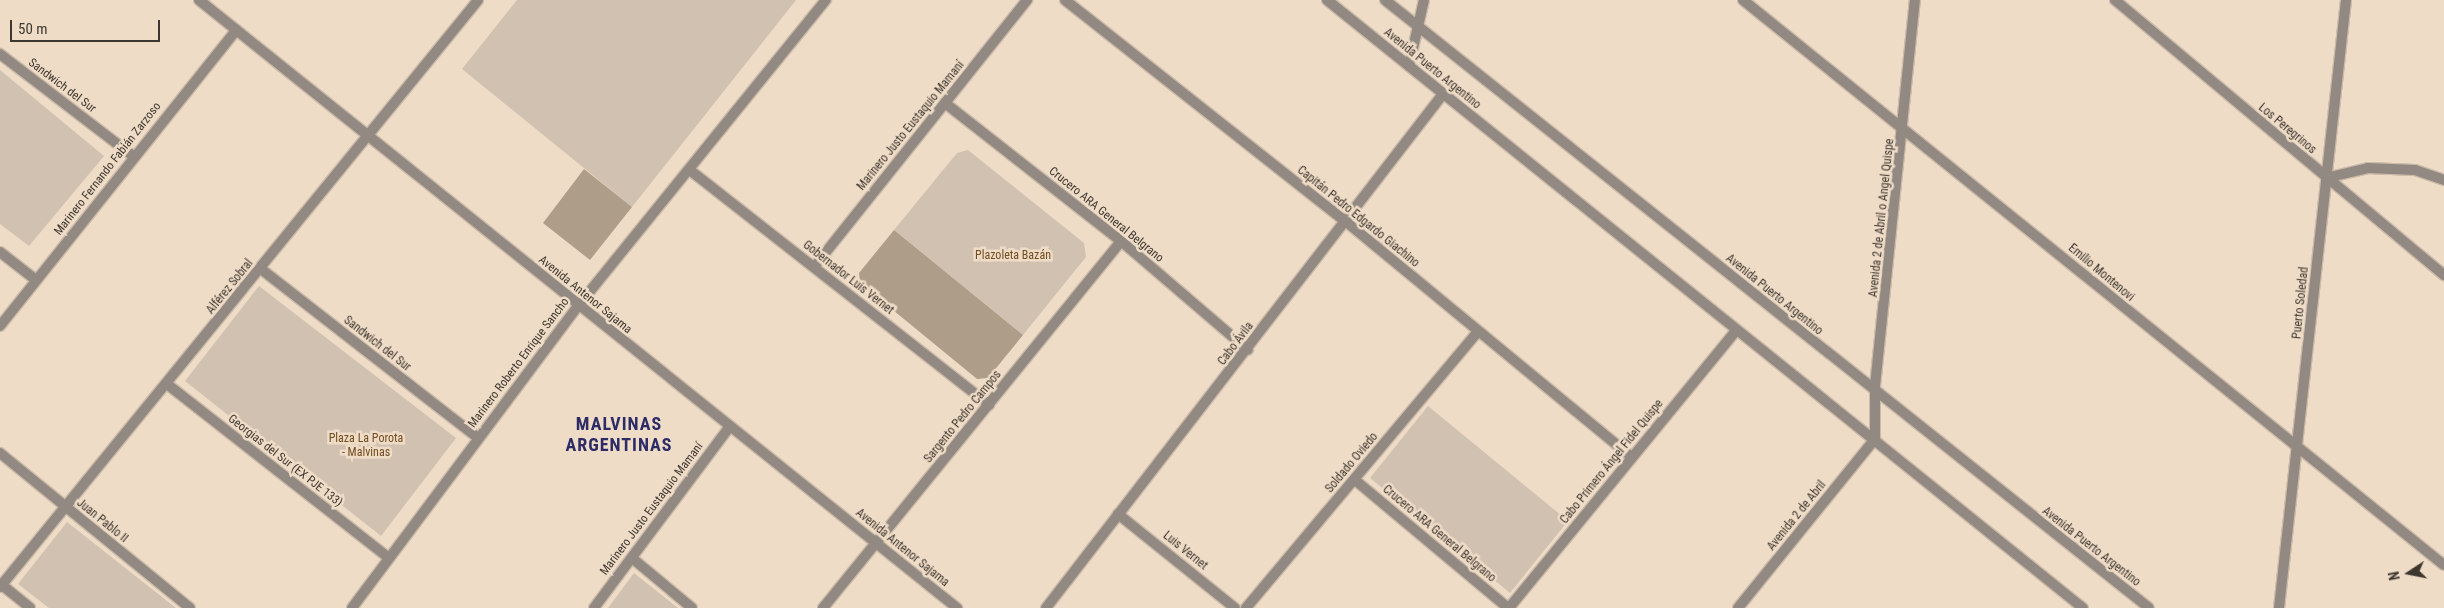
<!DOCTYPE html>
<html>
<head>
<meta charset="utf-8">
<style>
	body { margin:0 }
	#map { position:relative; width:2444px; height:608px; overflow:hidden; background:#efdcc7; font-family:"Roboto Condensed",sans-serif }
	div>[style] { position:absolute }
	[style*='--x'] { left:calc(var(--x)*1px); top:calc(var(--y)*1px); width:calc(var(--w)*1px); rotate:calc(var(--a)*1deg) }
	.green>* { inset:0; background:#d1c1b0 }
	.building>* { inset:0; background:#ae9d89 }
	.roads { filter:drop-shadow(1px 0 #ccbba9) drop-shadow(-1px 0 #ccbba9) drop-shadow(0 1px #ccbba9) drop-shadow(0 -1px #ccbba9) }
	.service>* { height:10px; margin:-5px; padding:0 5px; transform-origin:5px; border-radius:5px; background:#928a82 }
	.minor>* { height:10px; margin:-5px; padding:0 5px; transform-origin:5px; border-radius:5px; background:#928a82 }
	span { translate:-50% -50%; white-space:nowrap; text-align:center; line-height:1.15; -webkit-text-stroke:5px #efdcc7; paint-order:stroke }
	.street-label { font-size:12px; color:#3e372f }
	.park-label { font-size:12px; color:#704c1f }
	.district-label { font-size:18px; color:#2c2b66; font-weight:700; letter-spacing:1px }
	.north { position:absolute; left:2384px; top:548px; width:50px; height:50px; -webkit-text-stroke:4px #efdcc7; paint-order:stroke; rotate:259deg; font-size:14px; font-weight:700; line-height:20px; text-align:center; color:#3e372f }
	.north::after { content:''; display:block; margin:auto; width:18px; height:22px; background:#3e372f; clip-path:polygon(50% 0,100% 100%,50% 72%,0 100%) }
	.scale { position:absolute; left:10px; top:20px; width:150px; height:22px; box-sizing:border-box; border:2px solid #3e372f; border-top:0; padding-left:6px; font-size:15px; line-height:18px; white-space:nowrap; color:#3e372f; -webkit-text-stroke:4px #efdcc7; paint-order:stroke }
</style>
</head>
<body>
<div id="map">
	<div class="green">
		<i style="clip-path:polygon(517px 0,796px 0,632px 207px,462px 69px)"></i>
		<i style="clip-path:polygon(0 70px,104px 156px,29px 246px,0 224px)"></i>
		<i style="clip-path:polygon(968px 150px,1084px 243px,1086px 257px,1023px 335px,894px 230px,957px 153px)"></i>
		<i style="clip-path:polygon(259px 286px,456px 438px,381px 536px,185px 381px)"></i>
		<i style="clip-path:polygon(1428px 406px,1568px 521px,1510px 593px,1370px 478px)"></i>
		<i style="clip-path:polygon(67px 522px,176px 608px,49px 608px,18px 584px)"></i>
		<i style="clip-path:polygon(634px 573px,678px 608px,608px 608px)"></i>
	</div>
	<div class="building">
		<i style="clip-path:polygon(584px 169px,632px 207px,590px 260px,543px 223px)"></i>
		<i style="clip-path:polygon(894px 230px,1023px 335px,988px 378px,977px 379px,860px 283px,859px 273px)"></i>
	</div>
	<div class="roads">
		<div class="service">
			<i style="--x:2326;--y:178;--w:43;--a:-13.4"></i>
			<i style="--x:2368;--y:168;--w:47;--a:2.4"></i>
			<i style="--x:2415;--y:170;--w:31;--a:19"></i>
		</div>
		<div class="minor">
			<i style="--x:199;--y:0;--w:972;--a:38.73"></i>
			<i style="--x:1065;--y:0;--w:355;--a:38.3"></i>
			<i style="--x:1344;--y:220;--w:372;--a:39.5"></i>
			<i style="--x:1327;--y:0;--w:970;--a:38.81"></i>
			<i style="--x:1385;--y:0;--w:976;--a:38.51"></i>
			<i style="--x:1743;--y:0;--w:900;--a:38.87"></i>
			<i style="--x:2115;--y:0;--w:429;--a:39.9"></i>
			<i style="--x:0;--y:54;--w:168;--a:37.5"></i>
			<i style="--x:1409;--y:66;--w:68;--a:-77.2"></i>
			<i style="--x:945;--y:103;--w:224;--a:38.1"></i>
			<i style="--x:1121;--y:241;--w:167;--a:40.6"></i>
			<i style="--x:691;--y:171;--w:379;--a:38.1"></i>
			<i style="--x:0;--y:252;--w:46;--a:37.9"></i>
			<i style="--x:814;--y:267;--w:342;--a:-51.4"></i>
			<i style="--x:261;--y:269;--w:275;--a:37.9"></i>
			<i style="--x:0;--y:326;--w:379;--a:-51.4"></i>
			<i style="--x:167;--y:384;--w:281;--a:38.1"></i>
			<i style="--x:0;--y:453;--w:245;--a:39.2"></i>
			<i style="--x:1355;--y:480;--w:199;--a:39.9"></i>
			<i style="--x:1118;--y:514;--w:150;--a:38.8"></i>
			<i style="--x:632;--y:558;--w:78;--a:39.8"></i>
			<i style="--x:2;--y:585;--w:36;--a:39"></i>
			<i style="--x:0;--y:587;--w:757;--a:-50.84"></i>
			<i style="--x:352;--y:608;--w:377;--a:-53.2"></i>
			<i style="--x:578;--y:306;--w:394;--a:-51"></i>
			<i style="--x:594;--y:608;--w:227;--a:-53.2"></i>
			<i style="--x:823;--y:608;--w:473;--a:-50.9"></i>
			<i style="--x:1046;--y:608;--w:649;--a:-52.32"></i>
			<i style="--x:1246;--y:608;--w:359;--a:-50"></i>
			<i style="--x:1509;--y:608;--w:357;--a:-50.7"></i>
			<i style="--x:1738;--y:608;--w:218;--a:-51"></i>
			<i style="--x:1875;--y:439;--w:53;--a:-90"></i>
			<i style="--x:1875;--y:386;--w:388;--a:-84.1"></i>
			<i style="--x:2279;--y:608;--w:612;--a:-83.71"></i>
		</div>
	</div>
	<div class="street-label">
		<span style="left:1432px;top:69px;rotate:39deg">Avenida Puerto Argentino</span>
		<span style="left:62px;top:86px;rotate:37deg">Sandwich del Sur</span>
		<span style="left:911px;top:126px;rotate:-51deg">Marinero Justo Eustaquio Mamaní</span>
		<span style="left:2287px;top:129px;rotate:40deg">Los Peregrinos</span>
		<span style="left:108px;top:169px;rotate:-52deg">Marinero Fernando Fabián Zarzoso</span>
		<span style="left:1106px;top:215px;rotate:39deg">Crucero ARA General Belgrano</span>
		<span style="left:1358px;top:217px;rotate:39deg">Capitán Pedro Edgardo Giachino</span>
		<span style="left:1882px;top:218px;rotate:-84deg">Avenida 2 de Abril o Angel Quispe</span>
		<span style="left:2101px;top:273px;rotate:40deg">Emilio Montenovi</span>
		<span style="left:848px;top:278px;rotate:38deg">Gobernador Luis Vernet</span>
		<span style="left:230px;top:287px;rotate:-51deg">Alférez Sobral</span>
		<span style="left:585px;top:295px;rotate:39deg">Avenida Antenor Sajama</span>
		<span style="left:1774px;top:295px;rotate:39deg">Avenida Puerto Argentino</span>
		<span style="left:2301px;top:303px;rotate:-84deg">Puerto Soledad</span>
		<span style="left:377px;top:344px;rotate:38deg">Sandwich del Sur</span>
		<span style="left:1236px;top:344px;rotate:-53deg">Cabo Ávila</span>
		<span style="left:519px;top:363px;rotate:-53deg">Marinero Roberto Enrique Sancho</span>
		<span style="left:963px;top:417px;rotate:-51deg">Sargento Pedro Campos</span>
		<span style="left:285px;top:461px;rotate:38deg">Georgias del Sur (EX PJE 133)</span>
		<span style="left:1612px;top:462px;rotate:-51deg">Cabo Primero Ángel Fidel Quispe</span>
		<span style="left:1352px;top:463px;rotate:-50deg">Soldado Oviedo</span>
		<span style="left:652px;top:509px;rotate:-53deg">Marinero Justo Eustaquio Mamaní</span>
		<span style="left:1797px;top:516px;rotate:-51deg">Avenida 2 de Abril</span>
		<span style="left:102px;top:521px;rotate:39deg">Juan Pablo II</span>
		<span style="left:1439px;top:534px;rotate:40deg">Crucero ARA General Belgrano</span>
		<span style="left:2091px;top:547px;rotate:38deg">Avenida Puerto Argentino</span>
		<span style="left:902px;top:548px;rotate:39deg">Avenida Antenor Sajama</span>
		<span style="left:1185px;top:551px;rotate:39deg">Luis Vernet</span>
	</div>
	<div class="park-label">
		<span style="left:1013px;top:256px">Plazoleta Bazán</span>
		<span style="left:366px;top:446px">Plaza La Porota<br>- Malvinas</span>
	</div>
	<div class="district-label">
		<span style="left:619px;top:435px">MALVINAS<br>ARGENTINAS</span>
	</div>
	<div class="north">N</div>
	<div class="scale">50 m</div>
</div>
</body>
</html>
